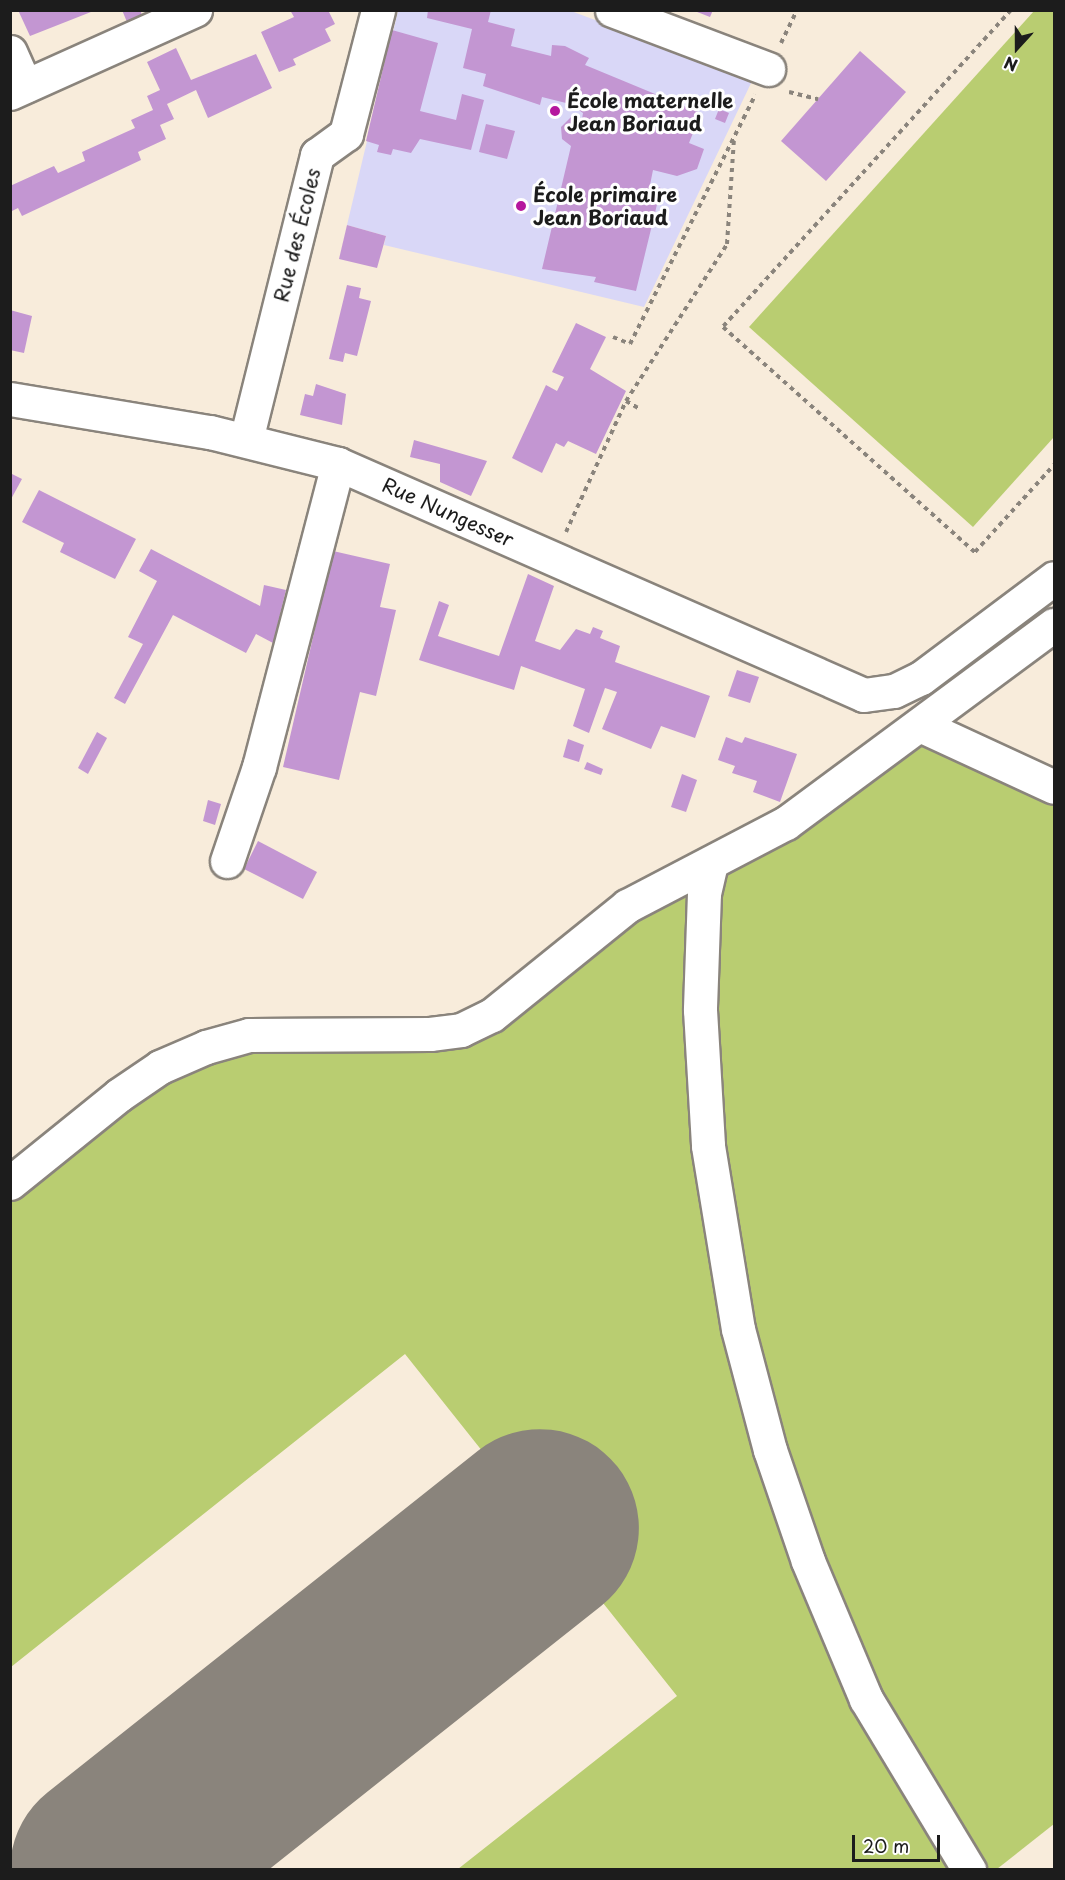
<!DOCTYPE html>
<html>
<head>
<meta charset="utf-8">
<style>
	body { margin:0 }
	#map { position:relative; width:1065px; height:1880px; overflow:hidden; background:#f8ecdb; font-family:"Playpen Sans",sans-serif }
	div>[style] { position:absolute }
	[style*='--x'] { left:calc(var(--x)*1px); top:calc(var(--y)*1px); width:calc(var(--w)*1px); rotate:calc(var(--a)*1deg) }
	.built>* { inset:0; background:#d9d7f7 }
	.green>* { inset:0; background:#b9cd71 }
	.runway>* { height:198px; margin:-99px; padding:0 99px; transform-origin:99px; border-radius:99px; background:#8a847c }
	.building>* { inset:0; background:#c396d2 }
	.path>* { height:4px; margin-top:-2px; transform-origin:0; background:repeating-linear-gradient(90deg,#8a847c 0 4.5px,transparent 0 9px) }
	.roads { filter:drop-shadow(2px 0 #8a847c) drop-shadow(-2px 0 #8a847c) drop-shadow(0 2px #8a847c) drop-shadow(0 -2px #8a847c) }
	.minor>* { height:33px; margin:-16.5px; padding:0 16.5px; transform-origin:16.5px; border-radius:16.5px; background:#fff }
	.dots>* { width:16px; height:16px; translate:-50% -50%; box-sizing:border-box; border:3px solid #fff; border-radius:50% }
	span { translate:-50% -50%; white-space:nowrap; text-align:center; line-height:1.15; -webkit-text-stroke:6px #fff; paint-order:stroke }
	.poi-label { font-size:20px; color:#1c1c1c; font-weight:700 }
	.left { translate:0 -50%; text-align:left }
	.street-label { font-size:20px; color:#1c1c1c }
	.frame { position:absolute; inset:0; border:12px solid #1c1c1c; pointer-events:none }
	.north { position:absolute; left:987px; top:18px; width:60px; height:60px; -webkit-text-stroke:4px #fff; paint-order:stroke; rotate:201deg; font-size:16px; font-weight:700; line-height:24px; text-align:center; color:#1c1c1c }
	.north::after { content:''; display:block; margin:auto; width:21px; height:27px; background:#1c1c1c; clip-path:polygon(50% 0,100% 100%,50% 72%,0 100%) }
	.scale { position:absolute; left:852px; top:1835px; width:88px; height:27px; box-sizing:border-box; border:3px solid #1c1c1c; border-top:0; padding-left:8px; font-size:18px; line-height:21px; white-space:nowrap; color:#1c1c1c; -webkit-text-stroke:4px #fff; paint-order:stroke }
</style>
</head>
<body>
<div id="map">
	<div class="built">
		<i style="clip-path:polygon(398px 11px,571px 11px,753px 79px,644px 307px,384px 245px,386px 236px,347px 225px)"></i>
	</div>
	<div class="green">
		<i style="clip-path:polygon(1034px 11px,1054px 11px,1054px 437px,973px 527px,749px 327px)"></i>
		<i style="clip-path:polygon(924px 733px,1054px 790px,1054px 1824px,997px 1869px,978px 1869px,873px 1696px,820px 1574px,737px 1292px,707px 971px,726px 862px)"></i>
		<i style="clip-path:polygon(698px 874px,693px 1006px,778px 1496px,963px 1869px,458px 1869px,677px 1696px,405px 1354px,11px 1667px,11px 1190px,94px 1123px,229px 1045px,458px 1036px)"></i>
	</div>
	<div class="runway">
		<i style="--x:109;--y:1870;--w:550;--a:-38.43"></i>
	</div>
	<div class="building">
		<i style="clip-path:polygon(18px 10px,96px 10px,30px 36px)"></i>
		<i style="clip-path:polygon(122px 10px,140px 10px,142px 15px,127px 22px)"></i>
		<i style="clip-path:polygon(290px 10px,328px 10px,335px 24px,325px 29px,331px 41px,293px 59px,296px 65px,279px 72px,261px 32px,294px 17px)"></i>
		<i style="clip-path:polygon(428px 10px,491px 10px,488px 22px,515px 29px,511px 46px,551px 56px,552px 45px,565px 46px,589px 58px,585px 65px,701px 113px,689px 143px,704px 149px,697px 169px,677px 176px,653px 170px,650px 185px,661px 188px,636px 291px,594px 282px,596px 277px,542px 269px,571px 146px,562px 139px,561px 127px,571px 117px,582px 119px,583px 113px,570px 104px,542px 97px,540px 105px,483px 86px,486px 74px,463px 68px,472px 29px,427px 18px)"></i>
		<i style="clip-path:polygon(692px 10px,713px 10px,710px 17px)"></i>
		<i style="clip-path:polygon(392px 30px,438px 43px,420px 111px,456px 120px,462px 94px,484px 100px,471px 150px,420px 139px,411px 153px,393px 149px,391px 155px,377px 152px,379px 145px,366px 141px)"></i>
		<i style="clip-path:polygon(176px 48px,191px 80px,256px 54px,272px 88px,208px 118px,196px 90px,167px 104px,174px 119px,160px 125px,166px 139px,138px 152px,141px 160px,22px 216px,18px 208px,10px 212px,10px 186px,54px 166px,58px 173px,85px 161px,82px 152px,135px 128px,131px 120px,153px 110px,147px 96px,160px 90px,147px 62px)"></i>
		<i style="clip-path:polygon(860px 51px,906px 92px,826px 181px,781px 141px)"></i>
		<i style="clip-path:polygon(719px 109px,729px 113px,725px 123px,715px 119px)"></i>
		<i style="clip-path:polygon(486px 124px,515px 131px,507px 159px,479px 152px)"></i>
		<i style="clip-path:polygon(347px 225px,386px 236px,377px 268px,339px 259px)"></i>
		<i style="clip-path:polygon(347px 285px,361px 288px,359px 298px,371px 301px,357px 356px,345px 353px,343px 362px,329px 359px)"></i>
		<i style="clip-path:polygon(10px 310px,32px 316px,24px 353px,10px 350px)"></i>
		<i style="clip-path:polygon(576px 323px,606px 337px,590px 369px,626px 391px,596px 454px,568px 441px,564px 447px,556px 443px,542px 473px,512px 458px,546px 385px,557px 391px,564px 377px,552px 372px)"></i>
		<i style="clip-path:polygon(316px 384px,346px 394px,342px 425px,300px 415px,305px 394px,313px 396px)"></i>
		<i style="clip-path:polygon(414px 440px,487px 461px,471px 496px,440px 482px,440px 464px,410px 457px)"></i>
		<i style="clip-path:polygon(10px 473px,22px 479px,10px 501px)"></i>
		<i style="clip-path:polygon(39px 490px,136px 539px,115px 579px,60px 552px,64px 543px,22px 522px)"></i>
		<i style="clip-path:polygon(151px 549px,260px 606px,264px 585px,286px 590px,273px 643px,256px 634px,246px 653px,173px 615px,125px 704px,114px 698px,143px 644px,128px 637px,157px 581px,139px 571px)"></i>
		<i style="clip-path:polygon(333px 551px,390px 564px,380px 607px,396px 610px,376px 696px,360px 692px,339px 780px,283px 767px)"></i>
		<i style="clip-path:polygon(528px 574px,554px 586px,535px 641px,560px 650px,576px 629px,590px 634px,593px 627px,603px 631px,600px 638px,620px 646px,615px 662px,710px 696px,695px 738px,661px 726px,651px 749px,602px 729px,617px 692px,605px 688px,589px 733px,573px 726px,585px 689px,521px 666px,514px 690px,419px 660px,439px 601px,449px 605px,438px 636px,499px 656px)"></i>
		<i style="clip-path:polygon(737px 670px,759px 677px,750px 703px,728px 696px)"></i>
		<i style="clip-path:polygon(97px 732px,107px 738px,88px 774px,78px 768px)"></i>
		<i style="clip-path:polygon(726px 737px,742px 743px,745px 737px,797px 754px,780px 802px,753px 792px,757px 781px,732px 773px,735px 766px,718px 760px)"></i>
		<i style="clip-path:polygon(568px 739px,584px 745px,579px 762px,563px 757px)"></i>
		<i style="clip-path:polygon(587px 762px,603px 769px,601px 775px,584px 769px)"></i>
		<i style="clip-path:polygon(682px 774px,697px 780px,686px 812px,671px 807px)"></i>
		<i style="clip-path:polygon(208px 800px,221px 804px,215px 825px,203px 821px)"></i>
		<i style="clip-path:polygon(258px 841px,317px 872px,303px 899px,244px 869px)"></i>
	</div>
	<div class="path">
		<i style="--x:1011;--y:10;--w:428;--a:132.3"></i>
		<i style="--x:723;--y:327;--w:338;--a:41.8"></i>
		<i style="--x:975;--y:552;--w:118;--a:-47.8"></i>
		<i style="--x:781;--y:43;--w:37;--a:-64"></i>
		<i style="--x:789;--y:92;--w:30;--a:14"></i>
		<i style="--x:613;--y:337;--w:18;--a:22"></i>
		<i style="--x:630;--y:344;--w:279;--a:-63.3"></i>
		<i style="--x:626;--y:401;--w:16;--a:30"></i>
		<i style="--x:566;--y:532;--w:144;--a:-65.4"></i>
		<i style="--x:626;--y:401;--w:187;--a:-57.2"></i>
		<i style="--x:727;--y:244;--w:106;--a:-86.2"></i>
	</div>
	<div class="roads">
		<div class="minor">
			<i style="--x:612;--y:10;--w:167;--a:20.7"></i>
			<i style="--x:10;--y:52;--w:37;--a:66"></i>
			<i style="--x:10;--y:93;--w:203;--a:-24.2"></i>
			<i style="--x:10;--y:399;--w:203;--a:9.4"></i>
			<i style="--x:210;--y:432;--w:132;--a:14"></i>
			<i style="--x:338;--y:464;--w:574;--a:23.71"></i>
			<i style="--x:864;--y:695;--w:30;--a:-8"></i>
			<i style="--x:894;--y:691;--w:30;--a:-26"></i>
			<i style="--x:921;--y:678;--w:166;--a:-36.9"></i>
			<i style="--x:246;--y:440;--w:294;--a:-76"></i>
			<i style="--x:317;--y:155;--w:36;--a:-36"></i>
			<i style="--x:346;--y:134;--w:128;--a:-75.5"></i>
			<i style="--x:922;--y:726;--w:145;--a:24.8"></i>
			<i style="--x:227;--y:861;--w:99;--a:-71.2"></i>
			<i style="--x:259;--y:767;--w:313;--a:-75.4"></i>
			<i style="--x:711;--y:863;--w:31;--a:103"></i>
			<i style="--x:704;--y:893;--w:117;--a:92"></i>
			<i style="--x:700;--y:1010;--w:136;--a:86.6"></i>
			<i style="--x:708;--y:1146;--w:185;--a:80.7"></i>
			<i style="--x:738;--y:1329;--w:125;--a:75.2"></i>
			<i style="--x:770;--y:1450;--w:117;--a:71.1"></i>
			<i style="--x:808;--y:1561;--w:150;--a:67.2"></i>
			<i style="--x:866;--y:1699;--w:200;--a:58.9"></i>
			<i style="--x:10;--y:1183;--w:140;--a:-38.9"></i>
			<i style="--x:119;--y:1095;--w:50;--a:-34.3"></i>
			<i style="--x:160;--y:1067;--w:50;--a:-23.5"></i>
			<i style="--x:206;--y:1047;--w:45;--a:-15.6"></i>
			<i style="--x:249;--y:1035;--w:181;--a:-0.3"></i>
			<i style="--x:430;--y:1034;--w:31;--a:-7"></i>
			<i style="--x:461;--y:1030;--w:34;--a:-26"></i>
			<i style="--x:492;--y:1015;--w:174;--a:-38.9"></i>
			<i style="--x:627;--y:906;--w:179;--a:-27.6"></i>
			<i style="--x:786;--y:823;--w:333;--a:-36.5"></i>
		</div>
	</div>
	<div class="dots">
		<i style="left:555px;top:111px;background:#b5179e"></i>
		<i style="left:521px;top:206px;background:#b5179e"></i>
	</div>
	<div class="poi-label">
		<span class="left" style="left:567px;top:112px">École maternelle<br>Jean Boriaud</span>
		<span class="left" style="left:533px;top:206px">École primaire<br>Jean Boriaud</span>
	</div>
	<div class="street-label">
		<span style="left:297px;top:235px;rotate:-76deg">Rue des Écoles</span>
		<span style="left:448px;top:512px;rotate:24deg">Rue Nungesser</span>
	</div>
	<div class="frame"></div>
	<div class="north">N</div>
	<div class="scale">20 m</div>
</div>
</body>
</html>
